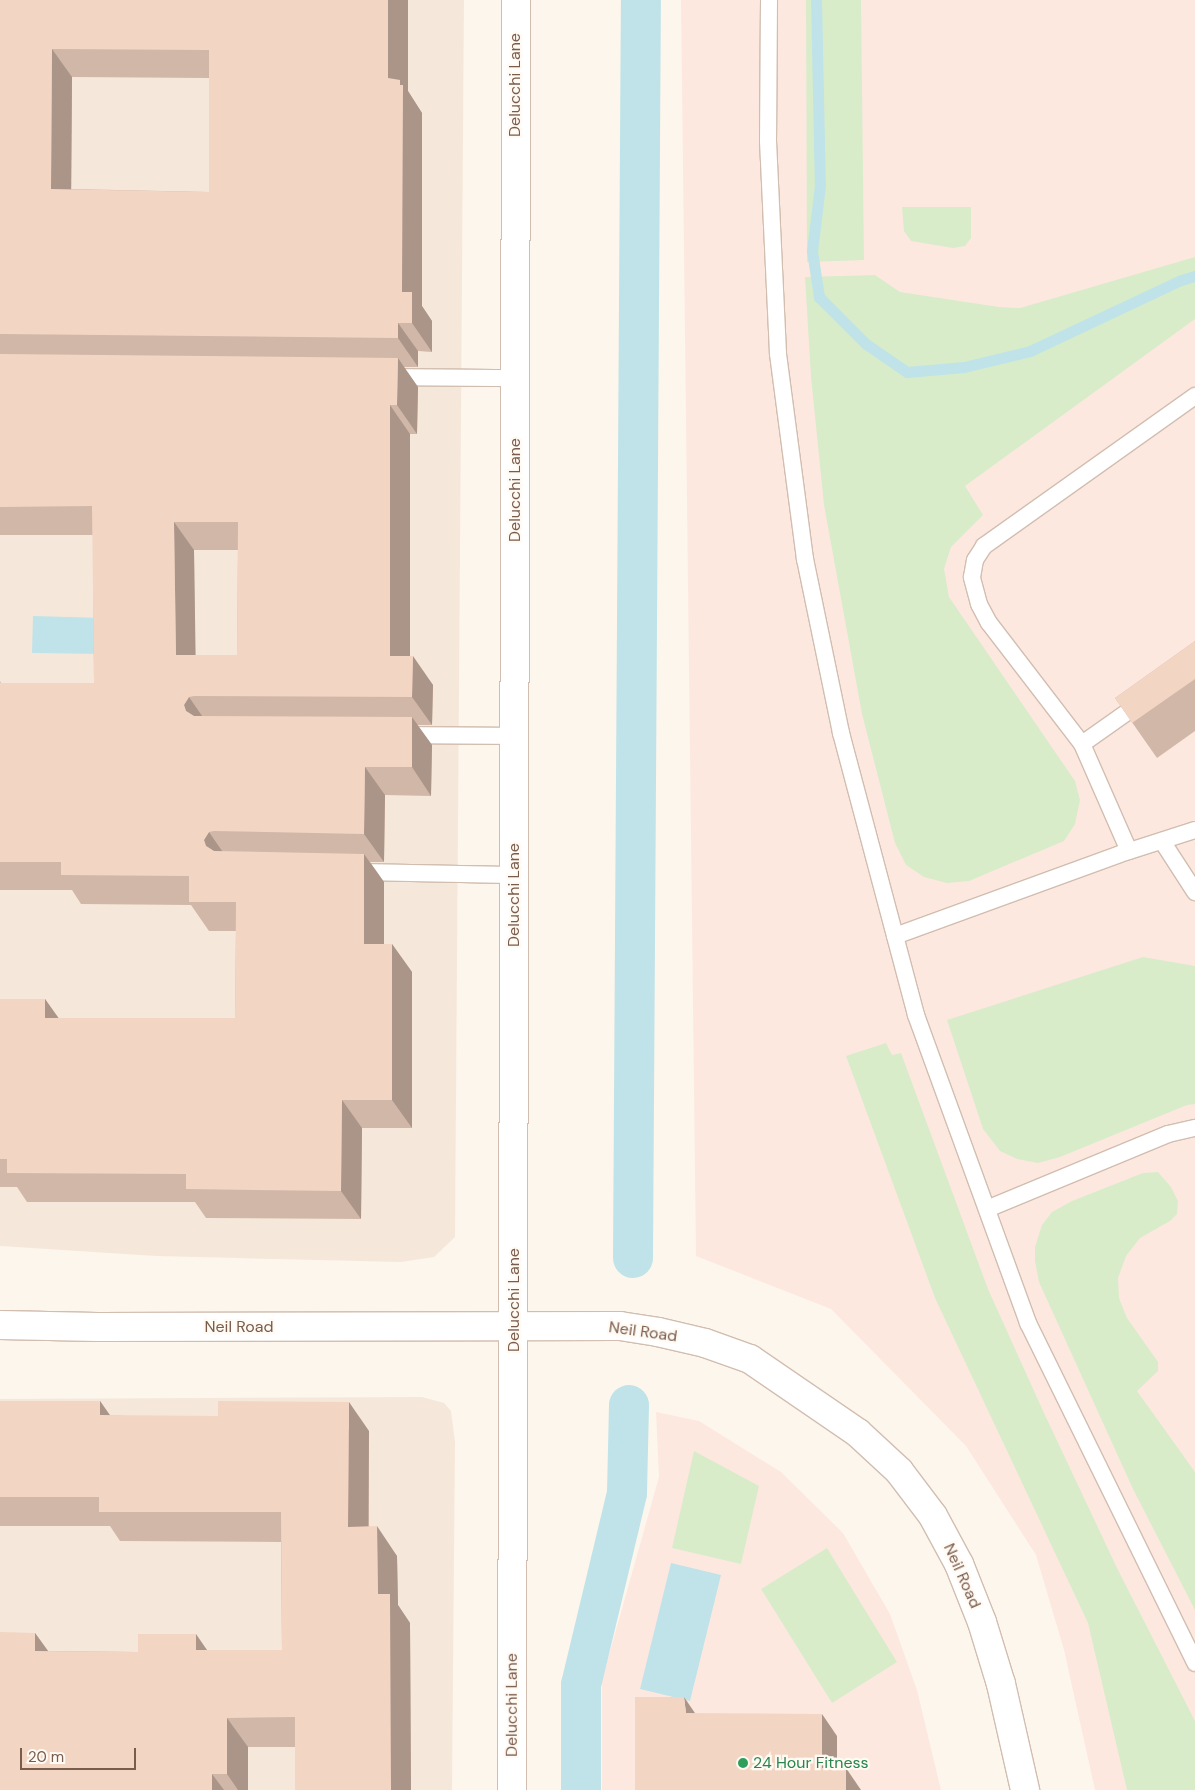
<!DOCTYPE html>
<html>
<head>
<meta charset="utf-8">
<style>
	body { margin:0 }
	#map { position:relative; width:1195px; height:1790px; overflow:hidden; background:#fdf6ec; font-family:"DM Sans",sans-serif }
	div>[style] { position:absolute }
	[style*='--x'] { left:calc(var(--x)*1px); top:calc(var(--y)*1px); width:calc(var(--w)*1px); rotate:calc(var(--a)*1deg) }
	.residential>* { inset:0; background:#f5e8da }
	.commercial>* { inset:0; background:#fde8e0 }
	.green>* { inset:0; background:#d8ecc9 }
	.water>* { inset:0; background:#bfe3e8 }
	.stream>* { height:11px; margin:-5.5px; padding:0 5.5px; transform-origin:5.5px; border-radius:5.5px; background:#bfe3e8 }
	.canal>* { height:40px; margin:-20px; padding:0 20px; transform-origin:20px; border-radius:20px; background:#bfe3e8 }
	.roads { filter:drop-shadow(1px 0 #d1beb0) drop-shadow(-1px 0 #d1beb0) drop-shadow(0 1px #d1beb0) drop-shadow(0 -1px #d1beb0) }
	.lane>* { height:16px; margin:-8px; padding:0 8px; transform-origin:8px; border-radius:8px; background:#fff }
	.street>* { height:28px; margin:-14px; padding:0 14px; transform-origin:14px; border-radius:14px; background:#fff }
	.secondary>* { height:28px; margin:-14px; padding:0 14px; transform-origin:14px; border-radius:14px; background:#fff }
	.wall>* { inset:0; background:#d1b7a8 }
	.shaded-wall>* { inset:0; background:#aa9588 }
	.building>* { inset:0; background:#f3d5c3 }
	.dots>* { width:14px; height:14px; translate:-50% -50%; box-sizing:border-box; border:2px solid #fffaf3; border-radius:50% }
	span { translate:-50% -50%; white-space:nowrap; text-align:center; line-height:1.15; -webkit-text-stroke:4.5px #fffaf3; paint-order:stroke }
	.street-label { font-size:16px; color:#7a5c4d }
	.leisure-label { font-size:16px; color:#27864d }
	.left { translate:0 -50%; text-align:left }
	.scale { position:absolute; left:20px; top:1748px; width:116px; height:22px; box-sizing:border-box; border:2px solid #7a5c4d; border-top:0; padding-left:6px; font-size:15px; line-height:18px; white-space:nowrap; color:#7a5c4d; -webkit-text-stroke:4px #fffaf3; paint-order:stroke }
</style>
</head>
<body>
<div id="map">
	<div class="residential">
		<i style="clip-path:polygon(0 0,464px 0,455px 1237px,434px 1257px,401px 1262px,156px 1256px,0 1246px)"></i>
		<i style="clip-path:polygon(422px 1397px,444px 1403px,451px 1411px,455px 1442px,452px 1790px,0 1790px,0 1399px)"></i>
	</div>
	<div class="commercial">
		<i style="clip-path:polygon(681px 0,1195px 0,1195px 1790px,1095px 1790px,1064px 1650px,1036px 1555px,966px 1446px,831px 1309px,696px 1256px)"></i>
		<i style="clip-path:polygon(656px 1412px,699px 1421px,781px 1472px,843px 1533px,890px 1614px,917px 1690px,941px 1790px,602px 1790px,602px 1680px,659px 1477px)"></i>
	</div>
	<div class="green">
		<i style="clip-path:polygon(806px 0,861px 0,864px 260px,807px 262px)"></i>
		<i style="clip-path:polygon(902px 207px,971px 207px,971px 238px,965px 246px,953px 248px,911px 241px,904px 231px)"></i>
		<i style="clip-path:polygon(1195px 257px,1195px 319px,965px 486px,983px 515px,951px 547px,944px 569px,949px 597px,1075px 781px,1080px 800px,1075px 824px,1064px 841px,969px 881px,947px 883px,924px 877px,906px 865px,895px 843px,862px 714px,824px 505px,811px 377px,805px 277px,875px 275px,900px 292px,999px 307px,1020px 308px)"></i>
		<i style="clip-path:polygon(1143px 957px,1195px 966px,1195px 1104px,1187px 1105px,1060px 1157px,1038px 1163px,1017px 1159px,1000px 1151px,983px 1129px,947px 1020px)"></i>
		<i style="clip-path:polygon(886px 1043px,892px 1055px,901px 1053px,988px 1289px,1044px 1413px,1118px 1570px,1195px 1721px,1195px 1790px,1127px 1790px,1088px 1623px,935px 1298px,846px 1056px)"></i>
		<i style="clip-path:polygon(1158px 1172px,1171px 1187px,1178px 1201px,1177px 1214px,1170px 1221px,1140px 1238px,1126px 1256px,1118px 1278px,1119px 1298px,1127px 1318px,1158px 1362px,1158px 1371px,1137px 1391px,1195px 1472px,1195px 1610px,1133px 1489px,1039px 1282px,1035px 1261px,1035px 1247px,1042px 1225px,1052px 1212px,1072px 1201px,1143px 1173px)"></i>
		<i style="clip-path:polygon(694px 1451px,759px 1486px,741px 1564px,672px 1548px)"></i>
		<i style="clip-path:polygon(827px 1548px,897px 1662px,832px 1703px,761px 1589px)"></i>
	</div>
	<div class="water">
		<i style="clip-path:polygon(33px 616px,103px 618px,105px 654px,32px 653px)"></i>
		<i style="clip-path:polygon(671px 1563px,721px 1575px,690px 1701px,640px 1689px)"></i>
	</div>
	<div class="stream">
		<i style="--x:816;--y:0;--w:185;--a:88.8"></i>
		<i style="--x:820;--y:185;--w:66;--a:96.9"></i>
		<i style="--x:812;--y:251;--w:47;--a:81.3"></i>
		<i style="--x:819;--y:297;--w:66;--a:45"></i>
		<i style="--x:866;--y:344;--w:50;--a:34.3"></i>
		<i style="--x:907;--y:372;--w:57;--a:-5"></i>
		<i style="--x:964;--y:367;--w:68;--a:-13.6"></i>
		<i style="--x:1030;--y:351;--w:167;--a:-25.2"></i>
		<i style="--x:1181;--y:280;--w:15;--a:-16"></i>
	</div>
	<div class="canal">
		<i style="--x:633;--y:1258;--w:1258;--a:-89.64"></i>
		<i style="--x:581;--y:1790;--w:105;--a:-90"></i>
		<i style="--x:581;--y:1685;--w:197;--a:-76.5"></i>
		<i style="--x:627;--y:1493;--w:88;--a:-88.7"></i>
	</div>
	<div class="roads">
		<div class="lane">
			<i style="--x:769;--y:0;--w:141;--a:90.4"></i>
			<i style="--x:768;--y:141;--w:213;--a:87.3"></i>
			<i style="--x:778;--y:354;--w:207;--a:82.5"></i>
			<i style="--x:805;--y:559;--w:178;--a:78.3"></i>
			<i style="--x:841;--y:733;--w:292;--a:75.1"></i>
			<i style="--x:916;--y:1015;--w:328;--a:70"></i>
			<i style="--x:1028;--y:1323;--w:379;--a:63.8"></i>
			<i style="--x:390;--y:377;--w:125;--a:0.5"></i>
			<i style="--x:402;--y:735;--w:112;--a:0.5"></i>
			<i style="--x:1082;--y:744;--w:75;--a:-35.2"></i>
			<i style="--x:1162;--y:841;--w:61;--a:57.1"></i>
			<i style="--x:1129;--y:851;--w:117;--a:-113.7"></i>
			<i style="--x:1082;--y:744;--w:153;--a:-127.5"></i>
			<i style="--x:989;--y:623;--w:21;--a:-118"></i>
			<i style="--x:979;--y:604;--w:28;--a:-105"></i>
			<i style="--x:972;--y:577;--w:17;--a:-80"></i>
			<i style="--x:975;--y:560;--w:17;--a:-57"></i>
			<i style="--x:984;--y:546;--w:259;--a:-35.4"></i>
			<i style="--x:357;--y:872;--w:157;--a:1.1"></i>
			<i style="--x:895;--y:936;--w:239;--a:-20"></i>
			<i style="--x:1120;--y:854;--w:79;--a:-17.7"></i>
			<i style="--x:987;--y:1209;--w:196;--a:-22.5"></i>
			<i style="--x:1168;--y:1134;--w:28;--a:-13"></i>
		</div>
		<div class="street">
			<i style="--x:512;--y:1790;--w:1790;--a:-89.87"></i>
		</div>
		<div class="secondary">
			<i style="--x:0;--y:1325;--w:97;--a:1.2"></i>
			<i style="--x:97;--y:1327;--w:523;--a:-0.11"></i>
			<i style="--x:620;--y:1326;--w:38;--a:9"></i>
			<i style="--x:658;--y:1332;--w:48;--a:13.2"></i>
			<i style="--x:705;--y:1343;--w:48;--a:19.6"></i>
			<i style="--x:750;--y:1359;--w:131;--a:34.4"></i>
			<i style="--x:858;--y:1433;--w:56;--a:42.8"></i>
			<i style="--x:899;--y:1471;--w:56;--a:52.9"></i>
			<i style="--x:933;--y:1516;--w:55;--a:61.6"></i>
			<i style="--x:959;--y:1564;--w:62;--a:68.4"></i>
			<i style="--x:982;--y:1622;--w:65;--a:73"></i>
			<i style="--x:1001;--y:1684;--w:109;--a:77.2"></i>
		</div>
	</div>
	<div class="wall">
		<i style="clip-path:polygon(evenodd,0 0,408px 91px,422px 113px,422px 306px,432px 321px,432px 352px,418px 351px,418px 367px,403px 367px,418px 387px,417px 434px,410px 434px,410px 656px,433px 685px,432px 725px,417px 725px,432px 745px,431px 796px,385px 795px,384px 862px,370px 862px,384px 882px,384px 944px,392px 944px,412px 972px,412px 1128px,362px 1128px,361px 1219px,206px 1218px,195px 1202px,27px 1202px,17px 1187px,0 1187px,0 999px,45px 999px,58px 1018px,235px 1018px,236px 931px,209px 931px,191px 905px,81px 904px,72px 890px,0 890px,0 681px,1px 683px,94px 683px,93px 535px,0 535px,0 0,72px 77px,209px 78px,209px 192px,71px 189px,72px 77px,0 0,194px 550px,238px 550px,237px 655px,195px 655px,194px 550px)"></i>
		<i style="clip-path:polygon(1195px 641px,1195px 731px,1157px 758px,1115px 698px)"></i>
		<i style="clip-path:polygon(0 1401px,100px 1401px,110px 1415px,369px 1431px,369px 1526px,397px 1556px,398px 1605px,410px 1623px,411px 1790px,295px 1790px,295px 1747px,248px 1747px,248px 1790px,0 1790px,35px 1633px,48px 1651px,138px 1652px,282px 1650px,281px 1542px,120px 1541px,110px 1526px,0 1526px)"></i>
	</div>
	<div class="shaded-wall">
		<i style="clip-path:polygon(388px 0,408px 0,408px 91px,422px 113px,422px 306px,432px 321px,432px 352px,412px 323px,402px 292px,388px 78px)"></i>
		<i style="clip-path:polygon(52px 49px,72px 77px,71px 217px,51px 189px)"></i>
		<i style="clip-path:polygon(398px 323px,418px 351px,418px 367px,398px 338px)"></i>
		<i style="clip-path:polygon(398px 358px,418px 387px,417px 434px,397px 405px)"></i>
		<i style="clip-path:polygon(390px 405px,410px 434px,410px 685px,390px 656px)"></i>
		<i style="clip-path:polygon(174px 522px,194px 550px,196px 683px,176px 655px)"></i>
		<i style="clip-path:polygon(413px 656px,433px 685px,432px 725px,412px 697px)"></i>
		<i style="clip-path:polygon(189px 697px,209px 726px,186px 711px,184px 705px)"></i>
		<i style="clip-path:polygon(412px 717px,432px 745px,431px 796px,412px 767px)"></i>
		<i style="clip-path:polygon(365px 767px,385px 795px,384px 862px,364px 834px)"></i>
		<i style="clip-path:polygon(209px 832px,229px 861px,206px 846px,204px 840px)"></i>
		<i style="clip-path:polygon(364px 854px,384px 882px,384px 972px,364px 944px)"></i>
		<i style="clip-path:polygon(392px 944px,412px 972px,412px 1128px,392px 1100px)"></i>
		<i style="clip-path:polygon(45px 999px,65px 1027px,45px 1018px)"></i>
		<i style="clip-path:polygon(342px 1100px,362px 1128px,361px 1219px,341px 1191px)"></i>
		<i style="clip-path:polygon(100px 1401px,120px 1430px,100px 1415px)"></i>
		<i style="clip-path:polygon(349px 1402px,369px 1431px,368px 1556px,348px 1527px)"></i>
		<i style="clip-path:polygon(377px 1526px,397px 1556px,398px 1605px,410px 1623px,411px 1790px,391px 1790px,378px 1594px)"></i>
		<i style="clip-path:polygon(35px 1633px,56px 1662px,35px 1651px)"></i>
		<i style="clip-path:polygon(196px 1634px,216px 1663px,196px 1650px)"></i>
		<i style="clip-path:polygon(684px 1697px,699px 1719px,686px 1713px)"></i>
		<i style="clip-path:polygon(822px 1714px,837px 1736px,837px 1790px,822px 1768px)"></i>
		<i style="clip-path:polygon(227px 1718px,248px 1747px,248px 1790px,238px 1790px,227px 1774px)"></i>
		<i style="clip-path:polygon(846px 1768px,861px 1790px,846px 1790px)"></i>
		<i style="clip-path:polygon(212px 1774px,224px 1790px,212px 1790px)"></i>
	</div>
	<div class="building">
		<i style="clip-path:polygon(evenodd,0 0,388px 0,388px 78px,400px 80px,400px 85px,403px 85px,402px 292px,412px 292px,412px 323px,398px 323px,398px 338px,0 334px,0 0,52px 49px,209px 50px,209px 192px,51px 189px,52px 49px)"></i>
		<i style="clip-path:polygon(evenodd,0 354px,398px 358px,397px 405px,390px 405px,390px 656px,413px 656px,412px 697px,194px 696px,189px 697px,184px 705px,186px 711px,194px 716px,412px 717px,412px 767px,365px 767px,364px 834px,214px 831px,209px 832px,204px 840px,206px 846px,214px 851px,364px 854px,364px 944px,392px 944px,392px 1100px,342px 1100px,341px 1191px,186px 1189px,186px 1174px,7px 1173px,7px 1159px,0 1159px,0 999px,45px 999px,45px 1018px,235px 1018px,236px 902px,189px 902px,189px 876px,61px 875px,61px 862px,0 862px,0 683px,94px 683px,92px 506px,0 507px,0 354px,174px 522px,238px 522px,237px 655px,176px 655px,174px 522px)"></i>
		<i style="clip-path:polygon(1195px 641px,1195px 679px,1132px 723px,1115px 698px)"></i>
		<i style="clip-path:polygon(0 1401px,100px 1401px,100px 1415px,218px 1416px,218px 1401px,349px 1402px,348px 1527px,377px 1526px,378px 1594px,390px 1594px,391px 1790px,295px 1790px,295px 1717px,227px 1718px,227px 1774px,212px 1774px,212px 1790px,0 1790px,0 1632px,35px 1633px,35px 1651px,138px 1652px,138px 1634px,196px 1634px,196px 1650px,282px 1650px,281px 1512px,99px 1512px,99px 1497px,0 1497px)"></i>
		<i style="clip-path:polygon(635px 1697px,684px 1697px,686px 1713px,822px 1714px,822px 1768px,846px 1768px,846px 1790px,635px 1790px)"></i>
	</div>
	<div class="dots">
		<i style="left:743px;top:1763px;background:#2e9e5b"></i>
	</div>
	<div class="street-label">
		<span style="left:515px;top:85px;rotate:-90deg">Delucchi Lane</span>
		<span style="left:515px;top:490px;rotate:-90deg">Delucchi Lane</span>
		<span style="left:514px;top:895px;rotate:-90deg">Delucchi Lane</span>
		<span style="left:514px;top:1300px;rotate:-90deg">Delucchi Lane</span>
		<span style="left:239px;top:1327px">Neil Road</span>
		<span style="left:643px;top:1332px;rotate:8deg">Neil Road</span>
		<span style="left:962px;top:1576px;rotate:66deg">Neil Road</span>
		<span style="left:512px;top:1705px;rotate:-90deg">Delucchi Lane</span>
	</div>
	<div class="leisure-label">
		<span class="left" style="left:753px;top:1763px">24 Hour Fitness</span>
	</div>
	<div class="scale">20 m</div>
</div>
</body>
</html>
